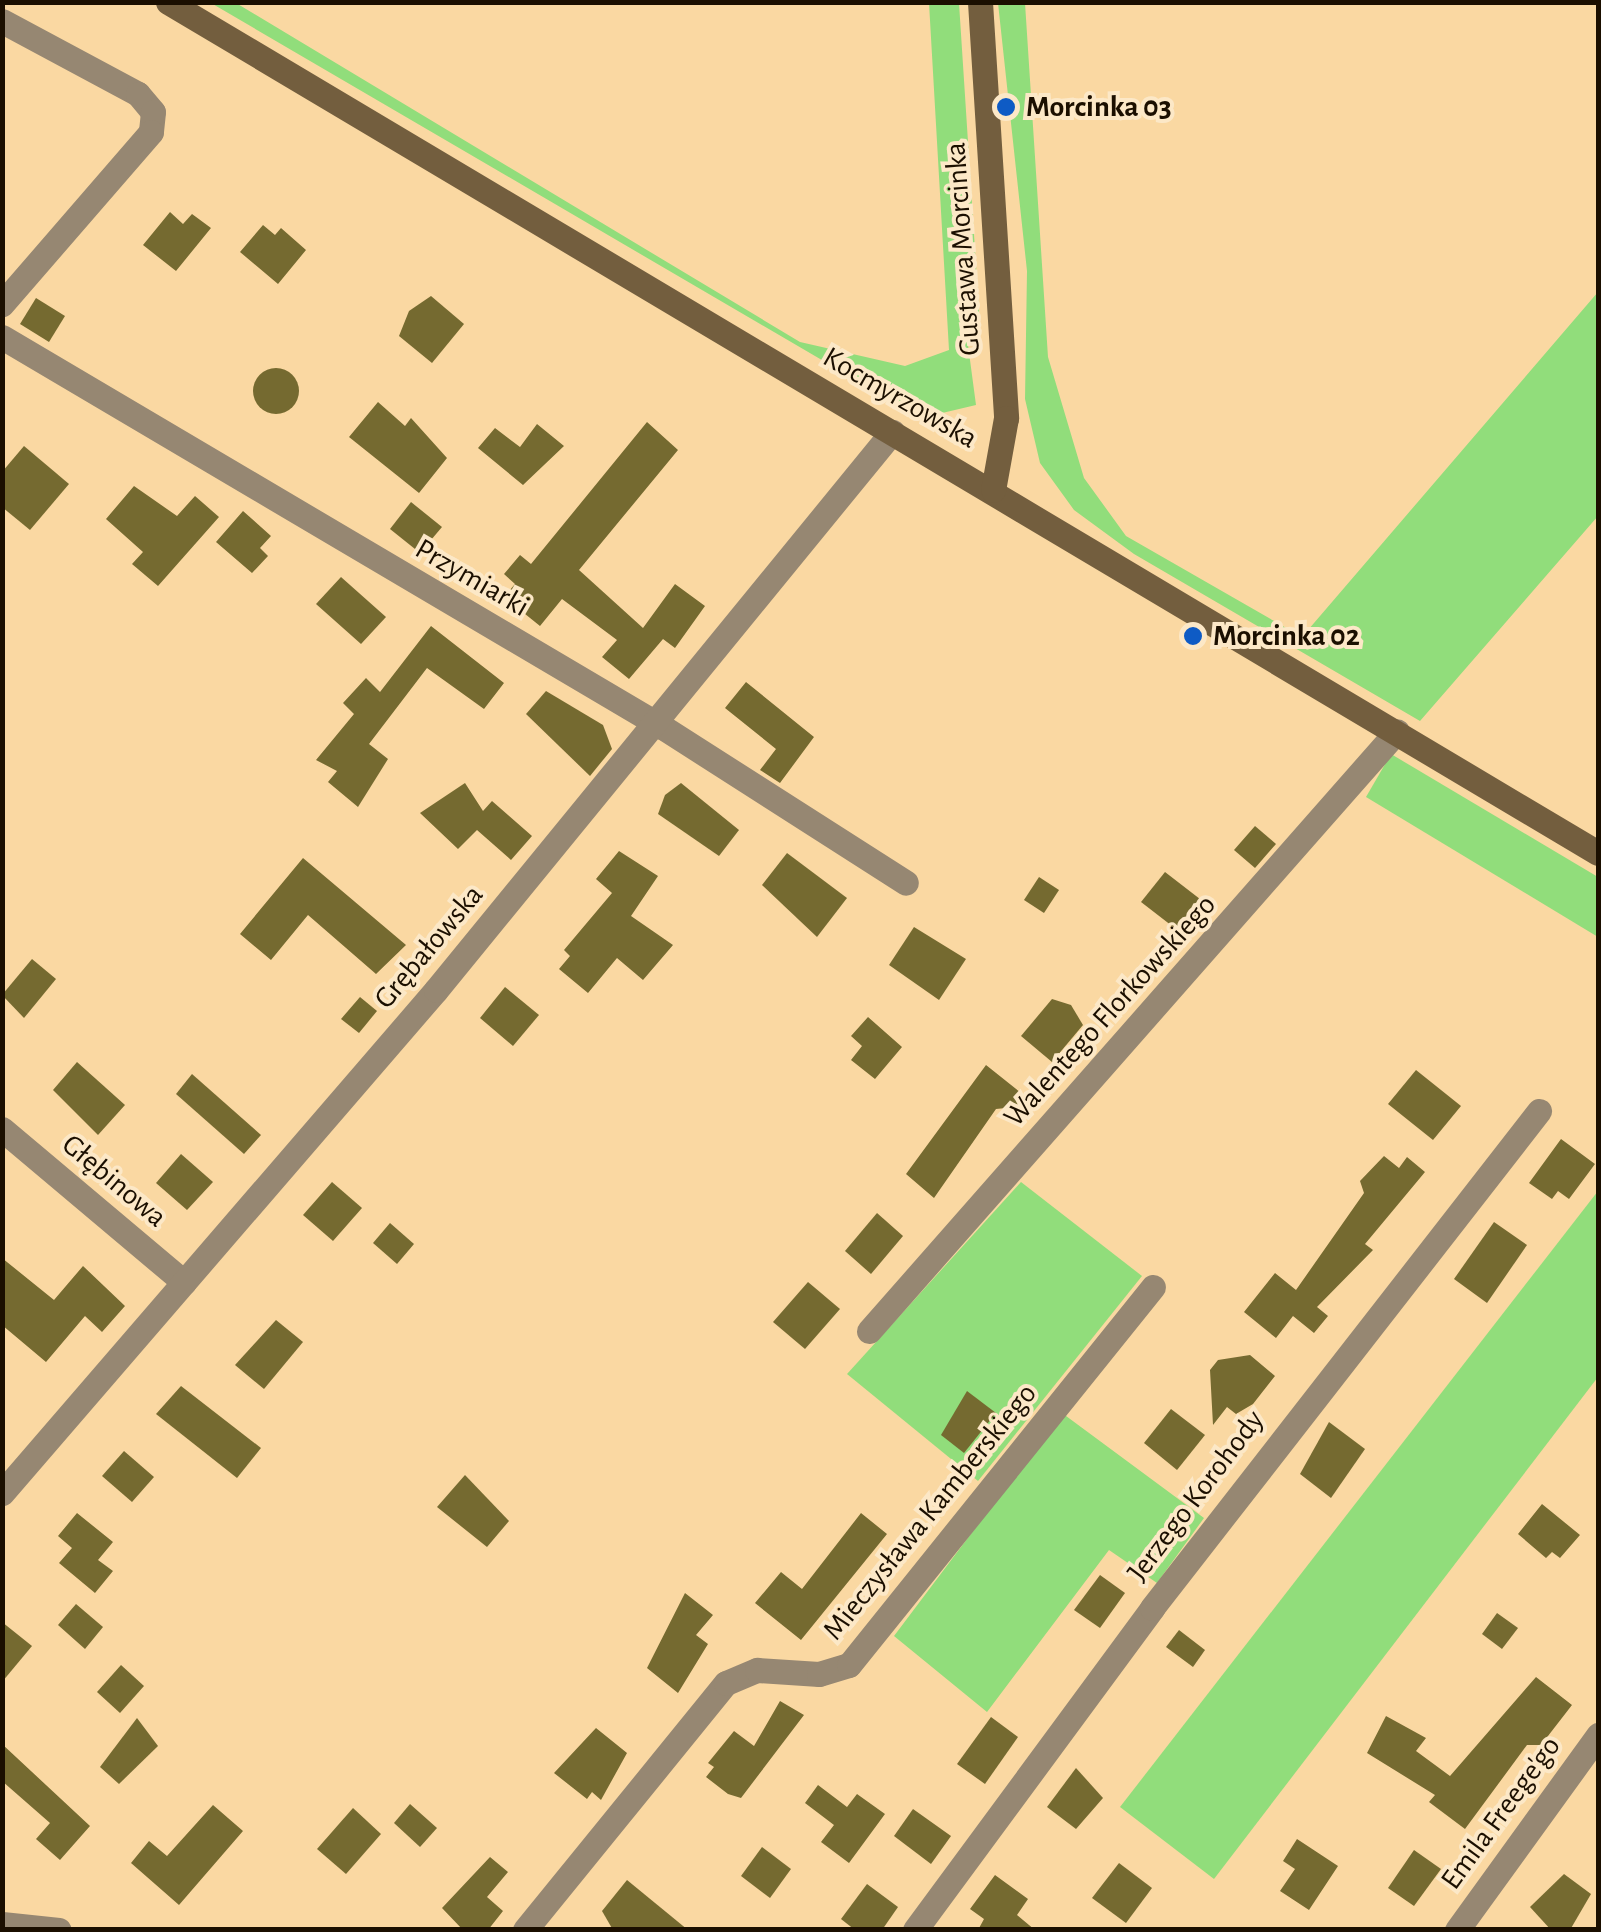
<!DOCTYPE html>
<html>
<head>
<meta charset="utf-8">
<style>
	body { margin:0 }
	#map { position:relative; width:1601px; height:1932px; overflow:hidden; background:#fad8a2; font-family:"Alegreya Sans",sans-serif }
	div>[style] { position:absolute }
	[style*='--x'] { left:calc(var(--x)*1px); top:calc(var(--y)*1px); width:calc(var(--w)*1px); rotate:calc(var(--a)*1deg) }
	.green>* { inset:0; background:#91dd7b }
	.building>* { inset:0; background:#756a30 }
	.round { border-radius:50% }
	.street>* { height:25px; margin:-12.5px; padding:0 12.5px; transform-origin:12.5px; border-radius:12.5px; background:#968772 }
	.secondary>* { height:25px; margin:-12.5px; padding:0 12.5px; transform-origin:12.5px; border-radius:12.5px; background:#735e3e }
	.dots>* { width:28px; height:28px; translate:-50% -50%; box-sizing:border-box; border:5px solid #fce8c7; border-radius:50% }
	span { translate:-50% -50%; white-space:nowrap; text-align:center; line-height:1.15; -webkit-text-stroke:8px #fce8c7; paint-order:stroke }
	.poi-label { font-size:30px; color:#1b0f00; font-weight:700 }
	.left { translate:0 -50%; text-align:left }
	.street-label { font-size:30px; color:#1b0f00 }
	.frame { position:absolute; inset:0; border:5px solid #1b0f00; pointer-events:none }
</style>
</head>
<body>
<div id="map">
	<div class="green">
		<i style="clip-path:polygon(211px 3px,236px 3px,800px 342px,905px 366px,949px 350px,929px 3px,959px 3px,980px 327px,966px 330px,976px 405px,921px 418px)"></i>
		<i style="clip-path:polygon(998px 3px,1025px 3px,1048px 357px,1084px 478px,1126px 536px,1302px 637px,1598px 292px,1598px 516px,1420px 721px,1134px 554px,1074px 510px,1040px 463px,1025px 399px,1027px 271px)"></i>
		<i style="clip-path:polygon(1391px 754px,1598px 877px,1598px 937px,1366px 797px)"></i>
		<i style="clip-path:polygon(1021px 1182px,1142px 1276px,978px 1481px,847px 1374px)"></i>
		<i style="clip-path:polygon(1598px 1191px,1598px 1377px,1214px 1879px,1120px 1807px)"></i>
		<i style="clip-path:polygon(1062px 1413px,1204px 1518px,1157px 1583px,1109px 1550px,987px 1712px,894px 1636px)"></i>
	</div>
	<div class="building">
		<i style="clip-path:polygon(170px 212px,183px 224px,192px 214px,211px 228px,176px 271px,143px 245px)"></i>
		<i style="clip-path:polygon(263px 225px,275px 235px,281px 228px,306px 250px,278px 284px,240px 252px)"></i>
		<i style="clip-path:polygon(431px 296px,464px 324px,432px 363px,399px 336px,409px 311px)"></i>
		<i style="clip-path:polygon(36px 298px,65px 316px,49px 342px,20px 324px)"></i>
		<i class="round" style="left:253px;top:368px;width:46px;height:46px"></i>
		<i style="clip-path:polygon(378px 402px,405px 426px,411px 418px,447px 458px,419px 493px,349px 437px)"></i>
		<i style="clip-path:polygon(647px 422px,678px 450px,579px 570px,643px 628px,675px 584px,705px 606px,675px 648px,663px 639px,629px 679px,602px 657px,617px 640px,562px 599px,540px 626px,504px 597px,515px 584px,504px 574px,520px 555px,531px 564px)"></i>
		<i style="clip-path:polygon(537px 424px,564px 446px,523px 485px,478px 448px,495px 428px,520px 447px)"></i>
		<i style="clip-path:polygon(24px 446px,69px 484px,30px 530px,2px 507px,2px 472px)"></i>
		<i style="clip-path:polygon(134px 486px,177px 516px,195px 496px,219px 517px,158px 586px,132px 564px,143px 552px,106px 519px)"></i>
		<i style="clip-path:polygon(411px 502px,442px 527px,420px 553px,390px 529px)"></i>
		<i style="clip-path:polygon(243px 511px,271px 536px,260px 548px,268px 556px,252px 573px,216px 542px)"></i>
		<i style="clip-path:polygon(341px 577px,386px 617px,361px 644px,316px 604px)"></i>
		<i style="clip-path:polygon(431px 626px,504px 683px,484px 709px,427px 668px,369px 744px,388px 759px,358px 807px,328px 782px,337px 771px,316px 760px,354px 714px,343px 703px,366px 678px,380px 692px)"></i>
		<i style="clip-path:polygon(746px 682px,814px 737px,780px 783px,760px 770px,776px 749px,725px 708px)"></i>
		<i style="clip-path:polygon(546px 691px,603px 725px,612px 749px,590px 776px,526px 714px)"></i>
		<i style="clip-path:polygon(465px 783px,483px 811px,492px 801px,532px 836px,511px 860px,477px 830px,458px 849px,420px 813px)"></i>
		<i style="clip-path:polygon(681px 783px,739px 830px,719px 856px,658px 814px,665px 795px)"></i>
		<i style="clip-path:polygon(1255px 826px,1276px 844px,1255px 868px,1234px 850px)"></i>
		<i style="clip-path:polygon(619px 851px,658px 876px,631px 916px,673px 945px,643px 980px,617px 958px,588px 993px,559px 969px,570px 956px,564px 950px,612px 893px,596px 879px)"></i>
		<i style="clip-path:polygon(787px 853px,847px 898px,817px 937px,762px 885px)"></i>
		<i style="clip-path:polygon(303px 858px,406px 945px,376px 974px,308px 915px,271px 960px,240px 934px)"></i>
		<i style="clip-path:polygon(1165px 872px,1209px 906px,1185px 936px,1141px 902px)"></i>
		<i style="clip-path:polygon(1039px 877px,1059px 890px,1044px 913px,1024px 900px)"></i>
		<i style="clip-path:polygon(914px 927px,966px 959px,939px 1000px,889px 965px)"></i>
		<i style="clip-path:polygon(32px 959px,56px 979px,24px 1018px,2px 995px)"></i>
		<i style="clip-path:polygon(505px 987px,539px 1015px,513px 1046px,480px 1018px)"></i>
		<i style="clip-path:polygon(360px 997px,377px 1011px,359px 1033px,341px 1019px)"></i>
		<i style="clip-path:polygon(1052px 999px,1071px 1005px,1083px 1025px,1052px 1062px,1021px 1036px)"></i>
		<i style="clip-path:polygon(868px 1017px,902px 1047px,875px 1079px,851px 1060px,862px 1046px,851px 1036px)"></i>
		<i style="clip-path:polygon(77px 1062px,125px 1105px,98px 1135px,53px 1090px)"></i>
		<i style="clip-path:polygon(986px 1065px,1036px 1105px,996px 1109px,934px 1198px,906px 1174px)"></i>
		<i style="clip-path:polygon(1416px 1070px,1461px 1106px,1433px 1140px,1388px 1104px)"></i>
		<i style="clip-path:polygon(192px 1074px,261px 1135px,244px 1154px,176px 1094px)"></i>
		<i style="clip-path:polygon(1561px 1139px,1595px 1164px,1569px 1199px,1558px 1191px,1552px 1199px,1529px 1183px)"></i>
		<i style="clip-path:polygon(181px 1154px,213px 1182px,187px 1210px,156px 1183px)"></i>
		<i style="clip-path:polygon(1384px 1156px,1399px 1168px,1407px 1157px,1425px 1172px,1365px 1244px,1373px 1250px,1317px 1307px,1328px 1316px,1314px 1333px,1293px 1316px,1276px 1338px,1244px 1312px,1275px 1273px,1296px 1290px,1364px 1193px,1360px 1181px)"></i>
		<i style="clip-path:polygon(332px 1182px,362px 1208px,333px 1241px,303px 1215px)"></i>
		<i style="clip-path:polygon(877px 1213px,903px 1236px,871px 1274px,845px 1251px)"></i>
		<i style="clip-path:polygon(1494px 1222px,1527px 1245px,1487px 1303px,1454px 1279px)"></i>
		<i style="clip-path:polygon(390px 1223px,414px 1244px,397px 1264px,373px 1243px)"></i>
		<i style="clip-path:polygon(2px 1258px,54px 1300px,83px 1266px,125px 1306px,102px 1332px,85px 1316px,46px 1362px,2px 1325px)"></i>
		<i style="clip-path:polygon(808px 1282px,840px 1309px,805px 1349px,773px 1322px)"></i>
		<i style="clip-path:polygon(276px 1320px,303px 1342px,264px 1389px,235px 1365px)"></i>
		<i style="clip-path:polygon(1250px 1355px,1275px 1376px,1253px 1404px,1236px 1414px,1227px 1407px,1213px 1425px,1210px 1370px,1218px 1360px)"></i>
		<i style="clip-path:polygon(181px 1386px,261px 1448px,237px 1478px,156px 1414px)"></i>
		<i style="clip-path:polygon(967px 1391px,996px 1413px,964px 1453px,941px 1435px)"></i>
		<i style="clip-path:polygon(1171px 1409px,1205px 1435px,1177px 1470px,1144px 1443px)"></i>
		<i style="clip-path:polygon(1329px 1422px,1365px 1449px,1331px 1498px,1300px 1474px)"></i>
		<i style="clip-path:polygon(124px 1451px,154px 1477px,132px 1502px,102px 1476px)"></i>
		<i style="clip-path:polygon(465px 1475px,509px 1521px,487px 1547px,437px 1507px)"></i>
		<i style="clip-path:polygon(1542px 1504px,1580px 1535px,1560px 1558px,1552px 1552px,1546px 1558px,1518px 1534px)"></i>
		<i style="clip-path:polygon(77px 1513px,113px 1542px,98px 1560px,113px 1571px,95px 1593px,59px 1563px,72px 1548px,58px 1536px)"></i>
		<i style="clip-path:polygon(861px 1513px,887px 1534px,801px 1640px,755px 1603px,781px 1572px,802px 1589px)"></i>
		<i style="clip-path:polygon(1100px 1575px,1125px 1593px,1100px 1628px,1074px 1610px)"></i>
		<i style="clip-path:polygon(685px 1593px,713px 1615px,696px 1635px,708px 1644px,678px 1693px,647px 1668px)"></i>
		<i style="clip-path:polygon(76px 1604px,103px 1627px,85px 1649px,58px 1625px)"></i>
		<i style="clip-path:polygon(1497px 1613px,1518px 1628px,1502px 1649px,1482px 1634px)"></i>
		<i style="clip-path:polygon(2px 1622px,32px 1646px,2px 1682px)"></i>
		<i style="clip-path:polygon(1179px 1630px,1205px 1650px,1193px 1667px,1166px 1647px)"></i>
		<i style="clip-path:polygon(121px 1665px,144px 1686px,120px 1713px,97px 1692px)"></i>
		<i style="clip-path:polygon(1536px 1677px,1572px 1705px,1541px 1745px,1527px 1745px,1465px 1829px,1429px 1802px,1435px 1795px,1367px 1753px,1386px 1716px,1426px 1738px,1416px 1751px,1450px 1776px)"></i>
		<i style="clip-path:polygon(780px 1701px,804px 1715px,741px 1798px,728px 1794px,706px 1777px,714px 1767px,708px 1763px,734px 1731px,754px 1746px)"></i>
		<i style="clip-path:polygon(991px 1717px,1018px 1737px,985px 1784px,957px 1764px)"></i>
		<i style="clip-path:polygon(137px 1718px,158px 1746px,119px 1784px,100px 1767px)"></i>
		<i style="clip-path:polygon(596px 1728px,627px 1753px,601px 1800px,592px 1792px,587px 1799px,554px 1773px)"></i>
		<i style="clip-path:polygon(2px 1744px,90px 1826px,60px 1860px,36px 1839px,50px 1823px,2px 1781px)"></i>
		<i style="clip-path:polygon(1076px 1768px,1103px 1798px,1076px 1829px,1047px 1807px)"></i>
		<i style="clip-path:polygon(818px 1785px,847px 1807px,857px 1794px,885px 1814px,849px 1863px,821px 1842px,834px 1825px,805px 1803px)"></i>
		<i style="clip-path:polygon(410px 1804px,437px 1828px,420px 1847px,394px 1823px)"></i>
		<i style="clip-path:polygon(213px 1805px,243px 1831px,179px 1905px,131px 1863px,149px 1841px,167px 1856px)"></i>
		<i style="clip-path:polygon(353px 1808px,381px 1834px,346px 1874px,317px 1849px)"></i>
		<i style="clip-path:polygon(913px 1809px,951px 1836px,931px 1864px,894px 1836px)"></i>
		<i style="clip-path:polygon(1297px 1839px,1338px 1866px,1309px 1910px,1280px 1891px,1295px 1869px,1283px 1861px)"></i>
		<i style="clip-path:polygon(762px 1847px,791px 1869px,770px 1898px,741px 1876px)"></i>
		<i style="clip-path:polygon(1414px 1850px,1441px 1869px,1414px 1906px,1388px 1888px)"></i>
		<i style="clip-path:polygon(490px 1857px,508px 1872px,487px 1897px,503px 1911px,488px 1930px,463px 1930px,442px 1908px)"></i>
		<i style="clip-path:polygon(1119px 1863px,1152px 1888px,1126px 1923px,1092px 1898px)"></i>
		<i style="clip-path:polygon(1564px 1874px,1591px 1894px,1570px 1930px,1551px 1930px,1530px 1907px)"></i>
		<i style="clip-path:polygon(995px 1875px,1028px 1899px,1017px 1915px,1035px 1930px,978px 1930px,984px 1919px,970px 1909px)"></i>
		<i style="clip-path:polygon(627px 1880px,688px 1930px,613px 1930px,602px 1911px)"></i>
		<i style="clip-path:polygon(867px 1884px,898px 1907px,882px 1930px,855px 1930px,841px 1919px)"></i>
	</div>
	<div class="street">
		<i style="--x:2;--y:21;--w:154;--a:28.2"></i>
		<i style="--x:138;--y:94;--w:23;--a:50"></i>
		<i style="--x:153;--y:112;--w:20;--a:96"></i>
		<i style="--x:151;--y:132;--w:228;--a:130.9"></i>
		<i style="--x:2;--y:337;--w:769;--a:30.57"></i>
		<i style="--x:664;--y:728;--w:287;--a:32.6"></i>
		<i style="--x:2;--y:1129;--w:238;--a:40.1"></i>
		<i style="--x:869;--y:1331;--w:799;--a:-48.65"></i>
		<i style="--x:2;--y:1493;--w:664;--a:-49.21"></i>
		<i style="--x:436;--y:990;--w:721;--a:-50.74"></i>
		<i style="--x:2;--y:1924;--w:57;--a:6"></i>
		<i style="--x:525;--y:1930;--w:318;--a:-50.9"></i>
		<i style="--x:726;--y:1683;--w:34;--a:-23"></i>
		<i style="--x:757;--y:1670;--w:62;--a:3.7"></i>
		<i style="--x:819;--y:1674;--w:31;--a:-17"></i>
		<i style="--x:849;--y:1665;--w:485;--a:-51.2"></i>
		<i style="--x:915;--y:1930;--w:400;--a:-53.6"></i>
		<i style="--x:1152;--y:1608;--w:630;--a:-52.09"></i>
		<i style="--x:1457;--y:1930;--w:241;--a:-54.1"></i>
	</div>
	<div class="secondary">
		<i style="--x:168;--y:2;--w:1664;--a:30.76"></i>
		<i style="--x:980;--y:2;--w:417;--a:86.4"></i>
		<i style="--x:1006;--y:418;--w:73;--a:100.2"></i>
	</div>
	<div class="dots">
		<i style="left:1006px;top:107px;background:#0e5bc5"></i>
		<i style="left:1193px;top:636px;background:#0e5bc5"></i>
	</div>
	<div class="poi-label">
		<span class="left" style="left:1026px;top:107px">Morcinka 03</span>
		<span class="left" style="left:1213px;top:636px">Morcinka 02</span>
	</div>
	<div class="street-label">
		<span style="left:963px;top:249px;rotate:-94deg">Gustawa Morcinka</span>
		<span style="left:900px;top:398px;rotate:30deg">Kocmyrzowska</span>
		<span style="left:472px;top:578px;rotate:30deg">Przymiarki</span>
		<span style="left:429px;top:947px;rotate:-50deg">Grębałowska</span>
		<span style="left:1110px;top:1011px;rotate:-48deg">Walentego Florkowskiego</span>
		<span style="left:114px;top:1181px;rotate:40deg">Głębinowa</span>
		<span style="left:1196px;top:1496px;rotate:-53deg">Jerzego Korohody</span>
		<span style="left:930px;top:1512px;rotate:-51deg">Mieczysława Kamberskiego</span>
		<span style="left:1501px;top:1813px;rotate:-54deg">Emila Freege'go</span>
	</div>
	<div class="frame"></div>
</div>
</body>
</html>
